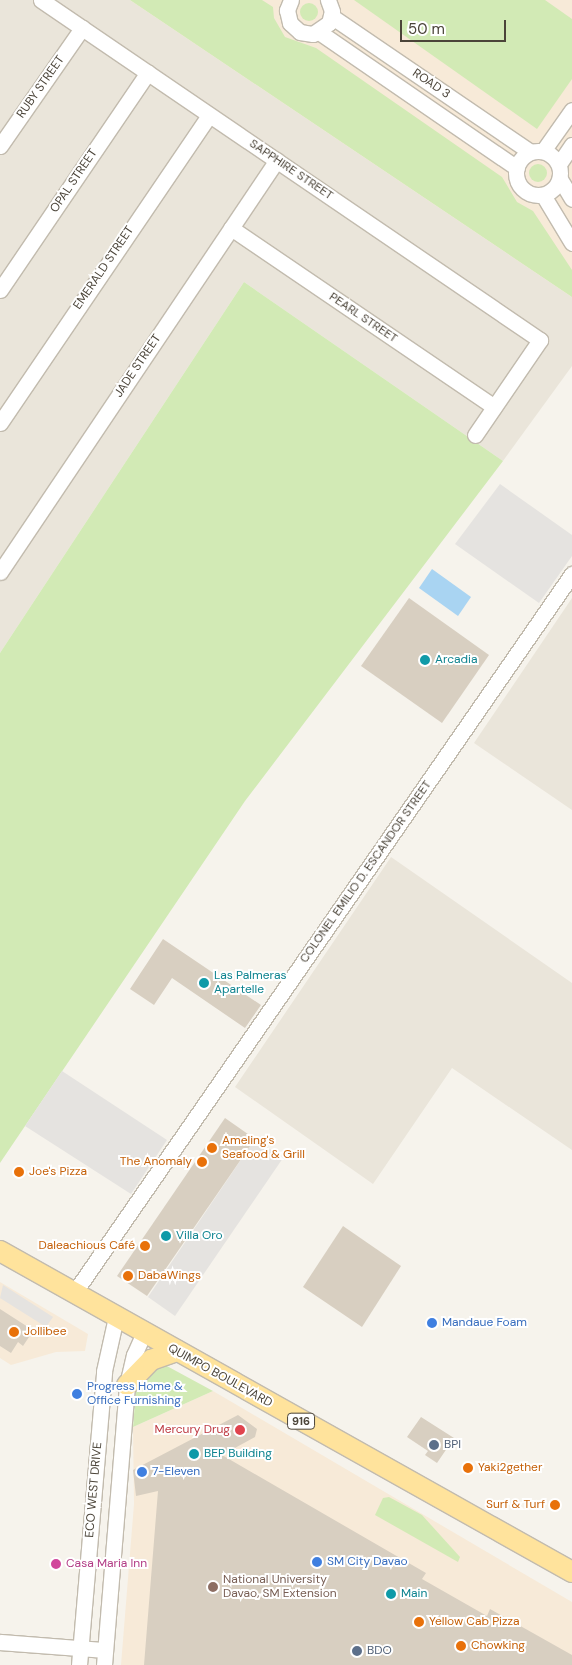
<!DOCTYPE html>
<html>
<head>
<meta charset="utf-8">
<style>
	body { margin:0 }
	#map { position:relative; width:572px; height:1665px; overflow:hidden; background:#f6f3ec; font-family:"DM Sans",sans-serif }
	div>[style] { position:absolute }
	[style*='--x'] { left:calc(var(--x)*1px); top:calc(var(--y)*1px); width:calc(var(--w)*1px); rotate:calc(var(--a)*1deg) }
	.residential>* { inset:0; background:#eae5da }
	.commercial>* { inset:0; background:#f7ead8 }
	.green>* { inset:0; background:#d2eab5 }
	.round { border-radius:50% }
	.parking>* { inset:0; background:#e5e3e0 }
	.water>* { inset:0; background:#a9d4f2 }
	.building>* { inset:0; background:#d8cfc1 }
	.roads { filter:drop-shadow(1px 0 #c2bbae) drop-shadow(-1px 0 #c2bbae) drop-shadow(0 1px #c2bbae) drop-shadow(0 -1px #c2bbae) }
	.minor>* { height:15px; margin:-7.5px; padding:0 7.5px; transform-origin:7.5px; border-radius:7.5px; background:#fff }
	.minor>.ring { margin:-7.5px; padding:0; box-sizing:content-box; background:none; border:15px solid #fff; border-radius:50% }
	.major>* { height:20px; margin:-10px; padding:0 10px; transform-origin:10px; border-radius:10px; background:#ffe39c }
	.dots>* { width:14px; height:14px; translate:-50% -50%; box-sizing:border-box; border:2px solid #fff; border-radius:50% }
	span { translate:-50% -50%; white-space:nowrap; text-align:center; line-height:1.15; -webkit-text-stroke:4px #fff; paint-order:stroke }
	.shield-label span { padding:1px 4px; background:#fff; border:1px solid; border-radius:4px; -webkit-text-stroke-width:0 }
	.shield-label { font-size:11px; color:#4b4439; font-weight:700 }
	.street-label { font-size:12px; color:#4b4439 }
	.culture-label { font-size:12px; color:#0d838f }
	.left { translate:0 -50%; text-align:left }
	.food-label { font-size:12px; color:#c56008 }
	.right { translate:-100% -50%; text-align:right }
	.shop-label { font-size:12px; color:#366cbe }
	.health-label { font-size:12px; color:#be3a42 }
	.service-label { font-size:12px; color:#4e5e75 }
	.hotel-label { font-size:12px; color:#b23c85 }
	.education-label { font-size:12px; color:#785e54 }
	.scale { position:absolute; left:400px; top:20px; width:106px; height:22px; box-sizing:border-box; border:2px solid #4b4439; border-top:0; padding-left:6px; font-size:15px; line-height:18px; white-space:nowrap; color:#4b4439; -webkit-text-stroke:4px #fff; paint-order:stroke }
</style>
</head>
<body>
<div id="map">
	<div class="residential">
		<i style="clip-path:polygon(0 0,130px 0,572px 297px,572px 366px,503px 461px,244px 282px,0 653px)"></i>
		<i style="clip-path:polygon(572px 598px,572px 810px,474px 743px)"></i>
		<i style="clip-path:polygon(391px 857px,572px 983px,572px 1150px,452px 1068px,373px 1184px,235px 1087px)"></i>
	</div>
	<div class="commercial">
		<i style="clip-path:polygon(130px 0,572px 0,572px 297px)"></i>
		<i style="clip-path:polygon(0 1282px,88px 1334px,85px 1351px,56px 1352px,11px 1365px,0 1358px)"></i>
		<i style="clip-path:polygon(213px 1391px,572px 1602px,572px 1665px,121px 1665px,134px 1504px,133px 1427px)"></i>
	</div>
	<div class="green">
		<i style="clip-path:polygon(130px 0,262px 0,273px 7px,274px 18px,285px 37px,316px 48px,502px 177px,517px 202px,533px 211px,572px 270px,572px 297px)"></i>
		<i style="clip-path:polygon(354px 0,545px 0,572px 19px,572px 79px,537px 129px)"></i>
		<i class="round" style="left:300px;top:3px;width:18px;height:18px"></i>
		<i class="round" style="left:529px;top:164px;width:18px;height:18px"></i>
		<i style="clip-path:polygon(244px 282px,503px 461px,245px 801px,0 1163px,0 653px)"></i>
		<i style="clip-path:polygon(165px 1365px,213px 1391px,133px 1427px,136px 1389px,151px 1368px)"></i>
		<i style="clip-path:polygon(389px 1497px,422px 1515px,460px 1557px,458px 1562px,375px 1515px,383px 1498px)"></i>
	</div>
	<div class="parking">
		<i style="clip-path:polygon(500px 484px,572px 535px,572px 556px,539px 603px,455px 544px)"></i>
		<i style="clip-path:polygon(62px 1071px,167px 1140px,131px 1194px,25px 1126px)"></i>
		<i style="clip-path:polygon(255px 1139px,283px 1158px,175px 1316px,148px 1297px)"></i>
		<i style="clip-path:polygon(3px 1285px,53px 1317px,46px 1327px,0 1298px)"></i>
	</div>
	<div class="water">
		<i style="clip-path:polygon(432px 569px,471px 597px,458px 616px,419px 588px)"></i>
	</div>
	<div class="building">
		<i style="clip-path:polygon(409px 598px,489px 655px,442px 723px,361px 666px)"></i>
		<i style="clip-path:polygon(163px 939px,261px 1005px,245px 1028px,172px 978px,154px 1005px,130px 989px)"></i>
		<i style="clip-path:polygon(225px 1118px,255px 1139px,147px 1296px,117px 1276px)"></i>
		<i style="clip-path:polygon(343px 1226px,401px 1266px,362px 1327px,303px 1287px)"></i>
		<i style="clip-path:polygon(0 1309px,28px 1327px,26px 1331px,31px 1334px,23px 1346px,18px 1342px,11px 1353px,0 1346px)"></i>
		<i style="clip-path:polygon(238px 1415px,257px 1429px,255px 1437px,222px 1455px,426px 1573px,422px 1579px,487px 1616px,490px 1609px,572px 1655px,572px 1665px,144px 1665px,158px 1491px,136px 1496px,133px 1470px)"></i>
		<i style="clip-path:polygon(421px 1417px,454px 1438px,437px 1463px,425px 1455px,428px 1451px,407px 1437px)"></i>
	</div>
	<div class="roads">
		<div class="minor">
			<i style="--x:41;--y:0;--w:604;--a:34.27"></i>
			<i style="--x:540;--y:340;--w:115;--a:124.4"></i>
			<i style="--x:291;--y:0;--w:11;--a:112"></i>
			<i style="--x:287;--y:10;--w:13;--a:77"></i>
			<i style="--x:290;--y:23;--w:13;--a:42"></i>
			<i style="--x:300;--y:32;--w:13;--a:9"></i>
			<i style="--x:313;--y:34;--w:19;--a:-35"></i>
			<i style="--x:329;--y:23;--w:12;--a:-76"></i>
			<i style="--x:332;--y:11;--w:12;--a:-110"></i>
			<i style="--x:331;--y:16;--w:241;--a:34.3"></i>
			<i style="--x:319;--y:32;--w:240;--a:34.5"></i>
			<i style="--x:0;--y:146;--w:144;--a:-55.2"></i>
			<i class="ring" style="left:516px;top:151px;width:29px;height:29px"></i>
			<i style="--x:543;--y:151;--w:50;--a:-54.7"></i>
			<i style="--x:559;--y:164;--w:23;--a:-56"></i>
			<i style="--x:560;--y:179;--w:23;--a:59"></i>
			<i style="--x:543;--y:195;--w:56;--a:58.9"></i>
			<i style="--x:231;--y:228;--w:318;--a:34.2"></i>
			<i style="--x:0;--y:290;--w:263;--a:-55.8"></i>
			<i style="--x:0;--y:423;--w:372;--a:-55.8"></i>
			<i style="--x:0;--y:572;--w:496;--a:-56.1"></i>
			<i style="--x:74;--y:1293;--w:875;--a:-55.29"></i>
			<i style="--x:0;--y:1642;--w:105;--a:4.4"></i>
			<i style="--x:79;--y:1665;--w:295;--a:-85.1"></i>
			<i style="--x:104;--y:1371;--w:55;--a:-77.5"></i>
			<i style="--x:104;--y:1665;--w:281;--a:-85.3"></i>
			<i style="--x:127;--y:1385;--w:31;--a:-77"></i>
			<i style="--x:134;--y:1355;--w:24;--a:-66"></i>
		</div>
		<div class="major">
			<i style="--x:0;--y:1251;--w:656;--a:29.3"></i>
			<i style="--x:127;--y:1385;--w:35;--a:-46"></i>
			<i style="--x:151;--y:1360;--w:28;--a:-19"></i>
		</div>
	</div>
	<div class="dots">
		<i style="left:425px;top:660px;background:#0f9aa8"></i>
		<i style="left:204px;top:983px;background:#0f9aa8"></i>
		<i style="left:212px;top:1148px;background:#e8710a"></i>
		<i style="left:202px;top:1162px;background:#e8710a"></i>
		<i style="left:19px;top:1172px;background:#e8710a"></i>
		<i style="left:166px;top:1236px;background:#0f9aa8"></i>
		<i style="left:145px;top:1246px;background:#e8710a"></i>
		<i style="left:128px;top:1276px;background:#e8710a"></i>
		<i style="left:432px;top:1323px;background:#3f7fe0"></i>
		<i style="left:14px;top:1332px;background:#e8710a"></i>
		<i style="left:77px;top:1394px;background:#3f7fe0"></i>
		<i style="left:240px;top:1430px;background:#e0444e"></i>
		<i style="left:434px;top:1445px;background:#5c6f8a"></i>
		<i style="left:194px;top:1454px;background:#0f9aa8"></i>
		<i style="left:468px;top:1468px;background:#e8710a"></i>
		<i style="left:142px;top:1472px;background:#3f7fe0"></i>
		<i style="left:555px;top:1505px;background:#e8710a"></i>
		<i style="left:317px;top:1562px;background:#3f7fe0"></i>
		<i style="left:56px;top:1564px;background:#d1479c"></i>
		<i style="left:213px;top:1587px;background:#8d6e63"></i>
		<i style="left:391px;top:1594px;background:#0f9aa8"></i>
		<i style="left:419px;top:1622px;background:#e8710a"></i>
		<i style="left:461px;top:1646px;background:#e8710a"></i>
		<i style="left:357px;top:1651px;background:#5c6f8a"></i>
	</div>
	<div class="shield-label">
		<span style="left:301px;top:1421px">916</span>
	</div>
	<div class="street-label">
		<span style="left:431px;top:84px;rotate:34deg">ROAD 3</span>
		<span style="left:41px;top:87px;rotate:-55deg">RUBY STREET</span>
		<span style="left:291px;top:170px;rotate:34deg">SAPPHIRE STREET</span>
		<span style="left:74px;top:181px;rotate:-56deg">OPAL STREET</span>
		<span style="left:104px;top:268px;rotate:-56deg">EMERALD STREET</span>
		<span style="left:363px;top:318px;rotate:34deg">PEARL STREET</span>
		<span style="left:138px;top:366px;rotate:-56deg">JADE STREET</span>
		<span style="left:366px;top:872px;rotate:-55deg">COLONEL EMILIO D. ESCANDOR STREET</span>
		<span style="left:220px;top:1376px;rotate:29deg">QUIMPO BOULEVARD</span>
		<span style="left:94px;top:1490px;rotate:-85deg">ECO WEST DRIVE</span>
	</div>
	<div class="culture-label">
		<span class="left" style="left:435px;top:660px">Arcadia</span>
		<span class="left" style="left:214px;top:983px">Las Palmeras<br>Apartelle</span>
		<span class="left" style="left:176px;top:1236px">Villa Oro</span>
		<span class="left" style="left:204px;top:1454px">BEP Building</span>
		<span class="left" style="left:401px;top:1594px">Main</span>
	</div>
	<div class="food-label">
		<span class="left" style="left:222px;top:1148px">Ameling's<br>Seafood &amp; Grill</span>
		<span class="right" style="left:192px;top:1162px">The Anomaly</span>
		<span class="left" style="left:29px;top:1172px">Joe's Pizza</span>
		<span class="right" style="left:135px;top:1246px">Daleachious Café</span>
		<span class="left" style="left:138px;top:1276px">DabaWings</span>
		<span class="left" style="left:24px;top:1332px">Jollibee</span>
		<span class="left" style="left:478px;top:1468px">Yaki2gether</span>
		<span class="right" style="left:545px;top:1505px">Surf &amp; Turf</span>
		<span class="left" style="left:429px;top:1622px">Yellow Cab Pizza</span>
		<span class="left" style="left:471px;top:1646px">Chowking</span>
	</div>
	<div class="shop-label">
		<span class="left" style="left:442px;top:1323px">Mandaue Foam</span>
		<span class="left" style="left:87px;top:1394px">Progress Home &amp;<br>Office Furnishing</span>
		<span class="left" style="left:152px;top:1472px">7-Eleven</span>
		<span class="left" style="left:327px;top:1562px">SM City Davao</span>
	</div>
	<div class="health-label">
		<span class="right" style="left:230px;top:1430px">Mercury Drug</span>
	</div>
	<div class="service-label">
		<span class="left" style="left:444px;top:1445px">BPI</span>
		<span class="left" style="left:367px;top:1651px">BDO</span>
	</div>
	<div class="hotel-label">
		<span class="left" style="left:66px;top:1564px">Casa Maria Inn</span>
	</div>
	<div class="education-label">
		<span class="left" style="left:223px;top:1587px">National University<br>Davao, SM Extension</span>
	</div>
	<div class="scale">50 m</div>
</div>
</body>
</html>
